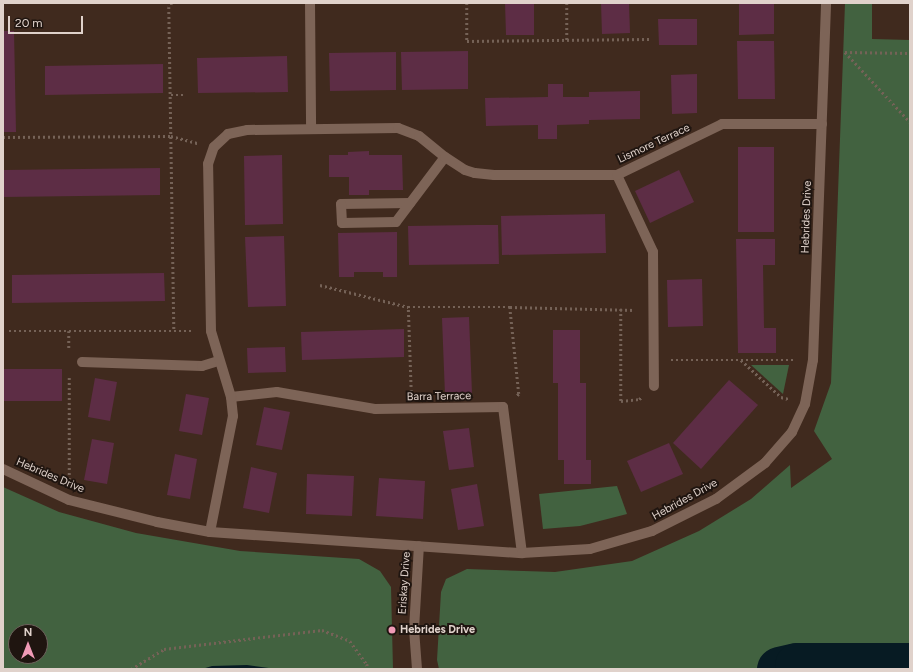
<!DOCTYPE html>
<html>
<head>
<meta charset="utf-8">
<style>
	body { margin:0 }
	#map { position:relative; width:913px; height:672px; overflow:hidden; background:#402a1e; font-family:Figtree,sans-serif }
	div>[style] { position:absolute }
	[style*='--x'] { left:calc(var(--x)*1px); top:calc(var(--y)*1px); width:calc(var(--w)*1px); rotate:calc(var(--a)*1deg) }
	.green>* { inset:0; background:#426240 }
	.water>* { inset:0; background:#071b23 }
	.river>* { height:45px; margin:-22.5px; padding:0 22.5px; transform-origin:22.5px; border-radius:22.5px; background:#071b23 }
	.building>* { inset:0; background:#5d2d45 }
	.path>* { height:2.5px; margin-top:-1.25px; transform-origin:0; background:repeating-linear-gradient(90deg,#756257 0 2px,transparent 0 5px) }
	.street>* { height:10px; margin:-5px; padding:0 5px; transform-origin:5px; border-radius:5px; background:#7d6457 }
	.dots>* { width:11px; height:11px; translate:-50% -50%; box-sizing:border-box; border:2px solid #1f1510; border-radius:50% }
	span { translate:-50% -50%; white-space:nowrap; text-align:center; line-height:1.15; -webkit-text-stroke:4px #1f1510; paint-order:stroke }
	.street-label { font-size:11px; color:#e0d2cb }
	.poi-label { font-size:11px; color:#e0d2cb; font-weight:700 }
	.left { translate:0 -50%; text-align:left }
	.frame { position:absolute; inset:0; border:4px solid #e0d2cb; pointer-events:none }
	.north { position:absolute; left:8px; top:624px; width:40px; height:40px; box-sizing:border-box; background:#1f1510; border:1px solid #6c615b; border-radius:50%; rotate:0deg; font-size:11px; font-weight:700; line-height:16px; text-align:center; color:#e0d2cb }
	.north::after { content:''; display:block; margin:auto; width:14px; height:18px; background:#f09ab6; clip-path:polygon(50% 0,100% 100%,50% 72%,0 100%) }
	.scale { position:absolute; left:8px; top:16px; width:75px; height:18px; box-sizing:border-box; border:2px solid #e0d2cb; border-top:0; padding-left:5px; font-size:12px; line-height:14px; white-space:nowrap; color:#e0d2cb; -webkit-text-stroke:3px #1f1510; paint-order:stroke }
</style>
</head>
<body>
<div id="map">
	<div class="green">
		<i style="clip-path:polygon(845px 3px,872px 3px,872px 39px,910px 40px,910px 669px,439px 669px,437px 660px,441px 592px,446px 579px,467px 569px,555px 572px,632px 561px,699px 531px,751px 499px,790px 465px,791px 488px,832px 459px,814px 431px,831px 383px)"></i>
		<i style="clip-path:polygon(751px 365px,789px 365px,783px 394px)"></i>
		<i style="clip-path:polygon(617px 486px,627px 514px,580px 526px,543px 529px,539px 494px)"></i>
		<i style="clip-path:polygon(evenodd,3px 487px,59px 512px,136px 533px,240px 551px,359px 559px,380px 571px,391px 587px,393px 669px,3px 669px,3px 487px,16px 632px,40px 632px,40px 656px,16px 656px,16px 632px)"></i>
	</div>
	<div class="water">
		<i style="clip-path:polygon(247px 665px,276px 669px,202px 669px,212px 666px)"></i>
	</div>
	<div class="river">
		<i style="--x:779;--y:669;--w:18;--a:-13"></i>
		<i style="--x:797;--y:665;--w:113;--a:0"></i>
	</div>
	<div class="building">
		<i style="clip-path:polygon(505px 3px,534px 3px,534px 35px,506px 35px)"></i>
		<i style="clip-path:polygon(601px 3px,629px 3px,630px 33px,602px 34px)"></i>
		<i style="clip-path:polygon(739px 3px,774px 3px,774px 34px,739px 35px)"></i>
		<i style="clip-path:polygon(658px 19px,697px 19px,697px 45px,659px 45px)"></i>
		<i style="clip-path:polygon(3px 31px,14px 31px,16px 132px,3px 132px)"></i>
		<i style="clip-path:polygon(737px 41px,774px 41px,775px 99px,738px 99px)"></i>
		<i style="clip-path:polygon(468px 51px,468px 89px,402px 90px,401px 52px)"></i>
		<i style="clip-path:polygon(396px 52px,396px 90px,330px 91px,329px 53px)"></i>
		<i style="clip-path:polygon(287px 56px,288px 92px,198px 93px,197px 58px)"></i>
		<i style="clip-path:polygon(163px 64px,163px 93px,45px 95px,45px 66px)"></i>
		<i style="clip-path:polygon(697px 74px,697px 113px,672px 114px,671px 75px)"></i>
		<i style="clip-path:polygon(548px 84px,563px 84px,563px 97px,589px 97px,589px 92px,640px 91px,640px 119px,589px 120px,589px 124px,557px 125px,557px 139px,538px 139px,538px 125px,486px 126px,485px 98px,548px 97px)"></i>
		<i style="clip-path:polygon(738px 147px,774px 147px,774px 232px,738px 232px)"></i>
		<i style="clip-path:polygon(369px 151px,369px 155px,402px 155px,403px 190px,369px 190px,369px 195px,349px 195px,349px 177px,329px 177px,329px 155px,348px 155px,348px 152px)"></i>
		<i style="clip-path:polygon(282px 155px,283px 224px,245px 225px,244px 156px)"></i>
		<i style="clip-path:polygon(160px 168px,160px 195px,3px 197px,3px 170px)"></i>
		<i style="clip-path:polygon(679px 170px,694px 202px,650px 223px,635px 191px)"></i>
		<i style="clip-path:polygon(605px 214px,606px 253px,502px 255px,501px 216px)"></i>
		<i style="clip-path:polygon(476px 225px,498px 225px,499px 264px,409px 265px,408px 226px)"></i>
		<i style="clip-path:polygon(397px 232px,397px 277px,383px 277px,383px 272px,354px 272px,354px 277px,339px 277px,338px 233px)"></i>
		<i style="clip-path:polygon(284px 236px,286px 306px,248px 307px,245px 237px)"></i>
		<i style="clip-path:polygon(736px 239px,775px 239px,775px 265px,763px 265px,764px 328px,776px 328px,776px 353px,738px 353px)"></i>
		<i style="clip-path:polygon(164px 273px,165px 301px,12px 303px,12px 275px)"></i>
		<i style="clip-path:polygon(702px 279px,703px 326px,668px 327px,667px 280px)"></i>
		<i style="clip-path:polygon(469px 317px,472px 394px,445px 395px,442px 318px)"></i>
		<i style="clip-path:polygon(404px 329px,404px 357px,302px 360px,301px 332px)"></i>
		<i style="clip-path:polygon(553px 330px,580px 330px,580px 383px,586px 383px,586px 460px,591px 460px,591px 484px,564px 484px,564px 460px,558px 460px,558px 383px,553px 383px)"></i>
		<i style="clip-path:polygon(285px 347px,286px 372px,248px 373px,247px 348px)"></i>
		<i style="clip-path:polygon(3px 369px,62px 369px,62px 401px,3px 401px)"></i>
		<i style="clip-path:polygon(95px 378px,117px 382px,110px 421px,88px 417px)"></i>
		<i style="clip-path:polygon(729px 380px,758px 405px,701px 469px,673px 443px)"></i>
		<i style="clip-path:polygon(186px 394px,209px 398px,202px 435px,179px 431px)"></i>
		<i style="clip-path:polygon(264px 407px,290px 412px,282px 450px,256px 445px)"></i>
		<i style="clip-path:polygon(469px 428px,474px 467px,449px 470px,443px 431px)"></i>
		<i style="clip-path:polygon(92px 439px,114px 443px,107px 484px,84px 480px)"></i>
		<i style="clip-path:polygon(669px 443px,683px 474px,641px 492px,627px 461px)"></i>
		<i style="clip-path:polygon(175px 454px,197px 459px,190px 499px,167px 495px)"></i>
		<i style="clip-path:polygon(251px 467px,277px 473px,269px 513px,243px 508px)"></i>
		<i style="clip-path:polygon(307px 474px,354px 476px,352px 516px,306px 514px)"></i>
		<i style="clip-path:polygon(379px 478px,425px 481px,423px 519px,376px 516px)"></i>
		<i style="clip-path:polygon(477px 484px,484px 526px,458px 530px,451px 489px)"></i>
	</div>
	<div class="path">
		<i style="--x:172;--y:3;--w:5;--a:127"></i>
		<i style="--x:169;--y:7;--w:324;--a:89.1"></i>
		<i style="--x:467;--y:3;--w:38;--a:90"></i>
		<i style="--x:467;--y:41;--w:182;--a:-0.6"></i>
		<i style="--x:567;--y:3;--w:37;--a:90"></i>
		<i style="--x:845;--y:52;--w:96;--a:47.1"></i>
		<i style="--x:845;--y:52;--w:65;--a:0.9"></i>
		<i style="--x:171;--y:95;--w:13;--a:0"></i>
		<i style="--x:3;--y:137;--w:168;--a:-0.3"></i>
		<i style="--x:171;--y:136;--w:28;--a:15"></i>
		<i style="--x:320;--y:285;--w:91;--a:14"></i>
		<i style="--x:510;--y:307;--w:125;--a:1.4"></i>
		<i style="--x:621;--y:309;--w:92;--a:90"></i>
		<i style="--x:621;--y:401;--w:18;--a:-6"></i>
		<i style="--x:639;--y:399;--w:4;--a:-34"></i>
		<i style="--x:9;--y:331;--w:185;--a:0"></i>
		<i style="--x:69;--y:331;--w:19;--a:90"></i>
		<i style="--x:671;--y:360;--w:125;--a:0"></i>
		<i style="--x:741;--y:360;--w:54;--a:42.8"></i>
		<i style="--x:781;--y:397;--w:8;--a:14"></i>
		<i style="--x:411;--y:392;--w:85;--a:-92"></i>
		<i style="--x:408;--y:307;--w:102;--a:0"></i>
		<i style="--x:510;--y:307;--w:87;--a:84.1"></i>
		<i style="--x:519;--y:394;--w:3;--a:135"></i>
		<i style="--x:69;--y:480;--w:105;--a:-90"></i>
		<i style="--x:131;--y:669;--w:39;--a:-31"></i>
		<i style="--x:164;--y:649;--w:159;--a:-6.9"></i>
		<i style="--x:322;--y:630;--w:30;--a:21"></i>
		<i style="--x:350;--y:641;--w:29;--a:54"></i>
		<i style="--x:367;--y:664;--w:5;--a:79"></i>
	</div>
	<div class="street">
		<i style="--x:310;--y:3;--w:125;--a:89.5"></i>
		<i style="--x:617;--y:175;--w:85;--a:64.9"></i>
		<i style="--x:653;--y:252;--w:134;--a:89.6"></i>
		<i style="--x:410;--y:203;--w:69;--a:179.2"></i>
		<i style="--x:341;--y:204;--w:19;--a:87"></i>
		<i style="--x:342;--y:223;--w:54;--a:-1.1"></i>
		<i style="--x:396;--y:222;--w:81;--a:-53"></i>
		<i style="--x:82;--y:362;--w:120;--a:1.9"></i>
		<i style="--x:202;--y:366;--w:17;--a:-17"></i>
		<i style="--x:231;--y:397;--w:46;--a:-6.2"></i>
		<i style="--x:277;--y:392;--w:99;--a:9.8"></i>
		<i style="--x:375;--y:409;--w:128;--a:-0.9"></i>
		<i style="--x:503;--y:407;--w:147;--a:82.6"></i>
		<i style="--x:3;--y:469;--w:73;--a:25.2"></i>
		<i style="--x:69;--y:500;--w:91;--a:14"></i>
		<i style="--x:157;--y:522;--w:54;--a:10.7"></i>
		<i style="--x:210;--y:532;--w:313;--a:3.9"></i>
		<i style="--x:522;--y:553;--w:68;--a:-3.4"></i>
		<i style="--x:590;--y:549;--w:65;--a:-16.2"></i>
		<i style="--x:652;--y:531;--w:72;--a:-26.6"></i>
		<i style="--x:716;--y:499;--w:61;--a:-36.3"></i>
		<i style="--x:765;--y:463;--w:41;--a:-48.9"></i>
		<i style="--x:792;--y:432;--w:31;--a:-65"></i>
		<i style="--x:805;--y:404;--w:45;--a:-79.7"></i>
		<i style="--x:813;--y:360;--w:357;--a:-87.9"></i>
		<i style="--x:210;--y:532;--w:118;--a:-78.8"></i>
		<i style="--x:233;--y:416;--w:19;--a:-96"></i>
		<i style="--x:231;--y:397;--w:69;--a:-106.9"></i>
		<i style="--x:211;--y:331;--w:167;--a:-91"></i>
		<i style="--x:208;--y:164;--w:18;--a:-71"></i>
		<i style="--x:214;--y:147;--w:19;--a:-43"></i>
		<i style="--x:228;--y:134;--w:19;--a:-12"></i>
		<i style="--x:247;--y:130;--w:151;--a:-0.8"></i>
		<i style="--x:398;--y:128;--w:22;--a:21"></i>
		<i style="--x:419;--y:136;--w:33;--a:39"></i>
		<i style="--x:445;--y:157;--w:24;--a:33"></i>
		<i style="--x:465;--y:170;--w:10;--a:17"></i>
		<i style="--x:475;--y:173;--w:19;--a:6"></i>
		<i style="--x:494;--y:175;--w:123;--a:0"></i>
		<i style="--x:617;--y:175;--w:117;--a:-25.9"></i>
		<i style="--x:722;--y:124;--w:100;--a:0"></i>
		<i style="--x:417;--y:669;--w:40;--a:-94.3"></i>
		<i style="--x:414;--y:629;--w:83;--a:-86.6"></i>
	</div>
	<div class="dots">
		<i style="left:392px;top:630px;background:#f09ab6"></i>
	</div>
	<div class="street-label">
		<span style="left:654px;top:144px;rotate:-25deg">Lismore Terrace</span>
		<span style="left:807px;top:217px;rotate:-88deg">Hebrides Drive</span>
		<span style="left:439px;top:397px;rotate:-1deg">Barra Terrace</span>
		<span style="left:50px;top:476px;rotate:23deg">Hebrides Drive</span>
		<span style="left:685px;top:500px;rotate:-29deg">Hebrides Drive</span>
		<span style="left:405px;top:583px;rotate:-86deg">Eriskay Drive</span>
	</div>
	<div class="poi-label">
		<span class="left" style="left:400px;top:630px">Hebrides Drive</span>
	</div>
	<div class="frame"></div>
	<div class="north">N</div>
	<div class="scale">20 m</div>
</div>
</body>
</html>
